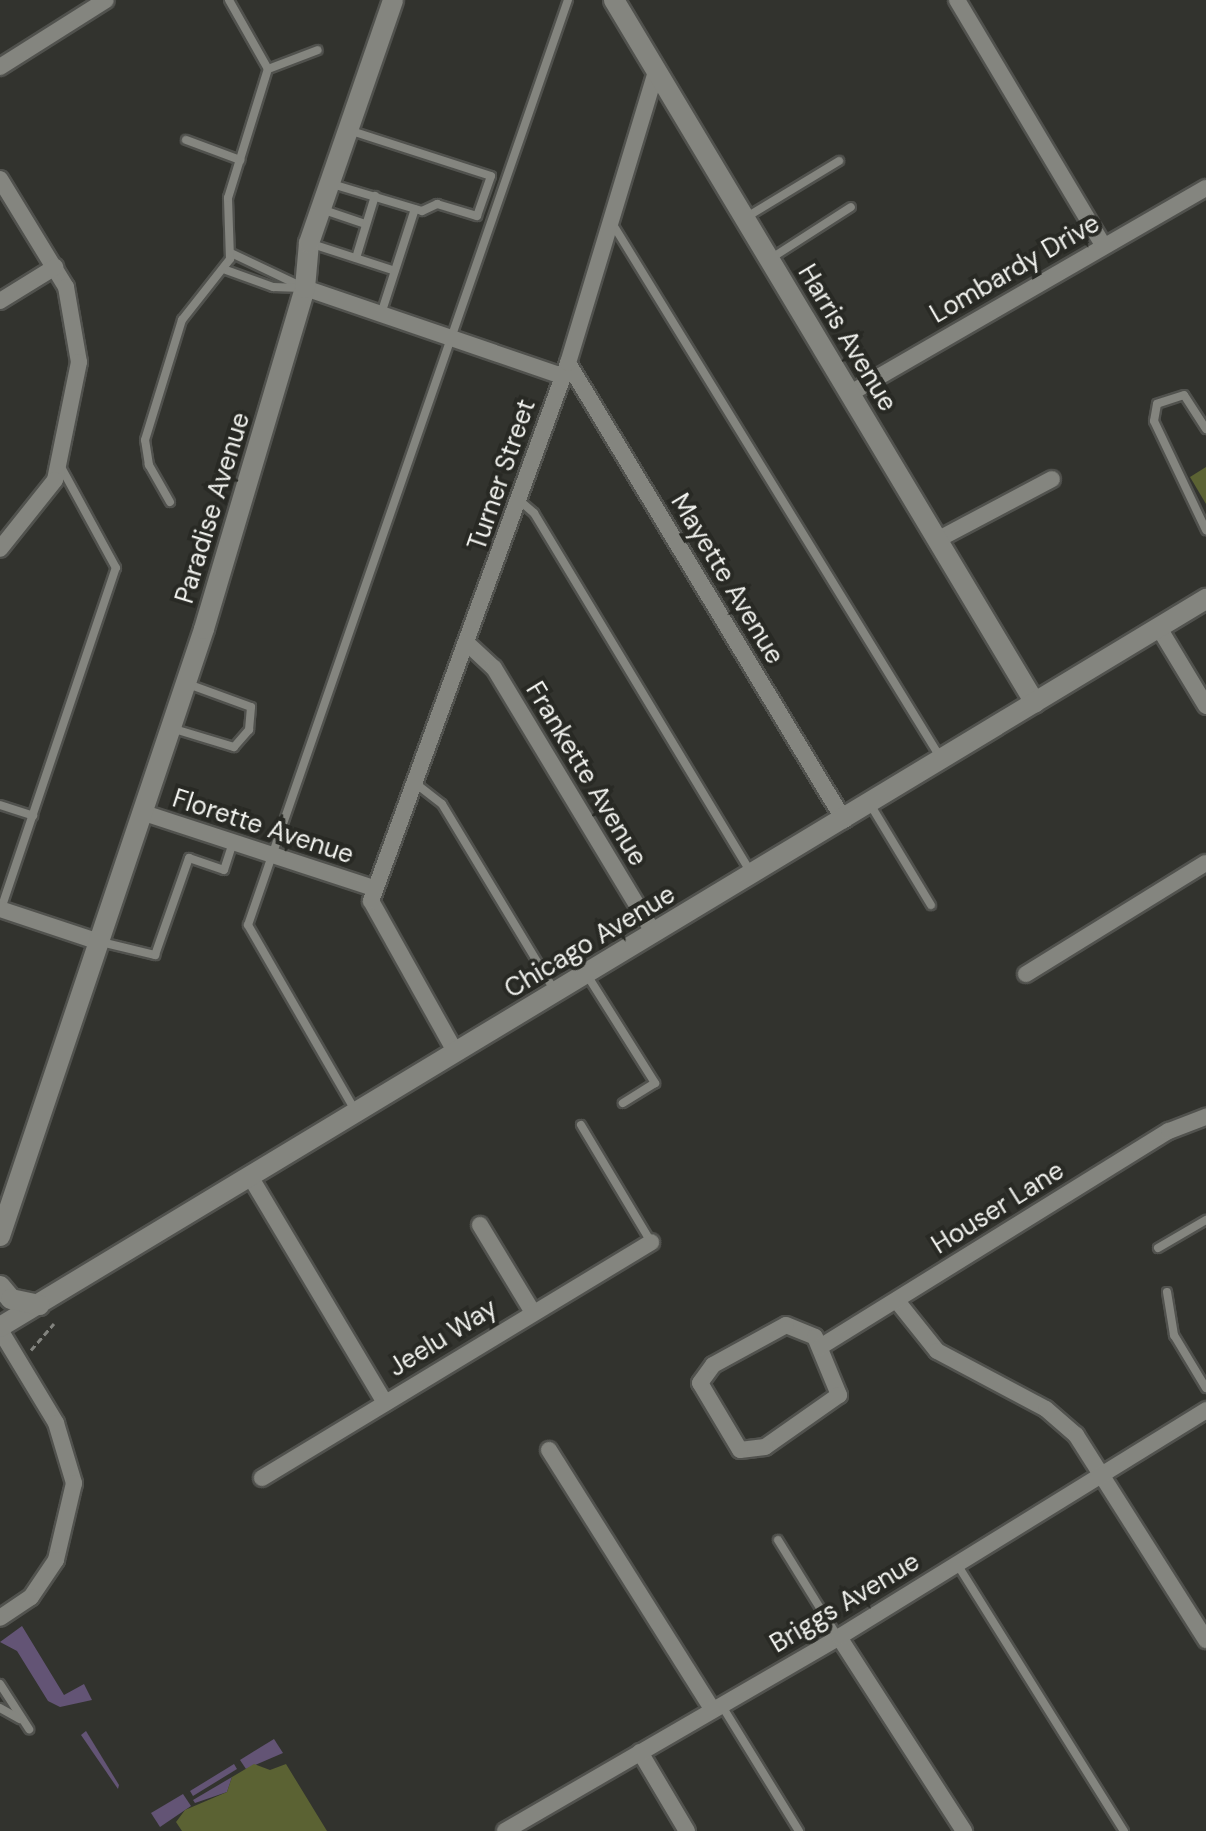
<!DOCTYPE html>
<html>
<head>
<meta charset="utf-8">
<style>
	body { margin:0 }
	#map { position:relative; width:1206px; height:1831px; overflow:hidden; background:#32332e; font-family:"DM Sans",sans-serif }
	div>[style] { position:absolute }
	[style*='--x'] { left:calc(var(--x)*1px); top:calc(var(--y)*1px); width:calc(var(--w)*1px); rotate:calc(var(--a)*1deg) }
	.green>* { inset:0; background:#635475 }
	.building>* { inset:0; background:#5b6233 }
	.path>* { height:3px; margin-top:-1.5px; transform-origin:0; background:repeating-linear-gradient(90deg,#82837e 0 6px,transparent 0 10px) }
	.roads { filter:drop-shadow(2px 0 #51524e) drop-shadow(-2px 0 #51524e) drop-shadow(0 2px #51524e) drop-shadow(0 -2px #51524e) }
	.service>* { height:8px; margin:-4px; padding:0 4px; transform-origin:4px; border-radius:4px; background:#84857f }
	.minor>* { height:16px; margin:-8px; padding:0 8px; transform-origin:8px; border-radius:8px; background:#84857f }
	.tertiary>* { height:20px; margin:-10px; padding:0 10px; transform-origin:10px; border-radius:10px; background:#84857f }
	.secondary>* { height:20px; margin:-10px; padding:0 10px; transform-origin:10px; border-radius:10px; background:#84857f }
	span { translate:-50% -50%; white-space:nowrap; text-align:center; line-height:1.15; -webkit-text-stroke:8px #282924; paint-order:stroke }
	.street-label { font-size:26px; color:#eff0ec }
</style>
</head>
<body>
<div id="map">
	<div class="green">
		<i style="clip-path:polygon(22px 1626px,64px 1695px,84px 1684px,92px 1700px,60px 1707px,48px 1701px,17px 1651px,0 1642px)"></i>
		<i style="clip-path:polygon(86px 1731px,119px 1785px,118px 1789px,81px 1735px)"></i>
		<i style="clip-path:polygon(274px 1739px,283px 1753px,246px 1769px,240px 1760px)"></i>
		<i style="clip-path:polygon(234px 1764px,237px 1769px,193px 1796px,190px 1791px)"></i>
		<i style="clip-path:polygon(232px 1777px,227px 1792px,195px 1803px,193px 1800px)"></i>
		<i style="clip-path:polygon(183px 1794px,191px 1806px,160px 1827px,151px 1813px)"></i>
	</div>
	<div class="building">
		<i style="clip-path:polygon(1206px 467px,1206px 504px,1190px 477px)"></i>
		<i style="clip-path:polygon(254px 1764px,270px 1770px,286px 1764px,327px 1831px,182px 1831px,176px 1822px,185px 1810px,227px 1792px,232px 1777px)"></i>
	</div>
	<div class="path">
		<i style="--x:31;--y:1350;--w:35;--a:-49"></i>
	</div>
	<div class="roads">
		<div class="service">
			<i style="--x:268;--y:69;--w:53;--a:-20.8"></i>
			<i style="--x:186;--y:140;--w:58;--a:20.3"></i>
			<i style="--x:332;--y:184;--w:94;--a:16.7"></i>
			<i style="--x:422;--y:211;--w:17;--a:-25"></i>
			<i style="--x:437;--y:204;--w:42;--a:16.7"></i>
			<i style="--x:477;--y:216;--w:42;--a:-70.7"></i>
			<i style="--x:491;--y:176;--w:149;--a:-162.1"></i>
			<i style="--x:321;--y:209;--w:46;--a:18.8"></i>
			<i style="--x:745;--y:218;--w:110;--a:-31.2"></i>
			<i style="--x:612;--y:223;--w:627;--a:58.44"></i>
			<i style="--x:309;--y:243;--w:90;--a:18"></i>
			<i style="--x:231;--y:253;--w:82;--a:25.3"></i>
			<i style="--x:356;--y:258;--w:65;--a:-73"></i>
			<i style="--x:770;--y:259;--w:96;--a:-32.7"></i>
			<i style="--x:226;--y:270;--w:50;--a:19.9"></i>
			<i style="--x:273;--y:287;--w:29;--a:2"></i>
			<i style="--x:381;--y:314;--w:110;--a:-72.1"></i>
			<i style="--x:1206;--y:429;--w:40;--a:-122.9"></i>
			<i style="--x:1184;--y:395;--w:28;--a:162"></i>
			<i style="--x:1157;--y:404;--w:17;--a:100"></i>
			<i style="--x:1154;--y:421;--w:121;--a:64.5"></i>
			<i style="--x:519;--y:500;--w:20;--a:41"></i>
			<i style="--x:534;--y:513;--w:418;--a:58.9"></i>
			<i style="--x:170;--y:502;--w:43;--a:-119.6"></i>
			<i style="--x:149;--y:465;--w:25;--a:-99"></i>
			<i style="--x:145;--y:440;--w:126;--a:-72.9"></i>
			<i style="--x:182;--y:320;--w:78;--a:-51.8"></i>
			<i style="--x:230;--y:259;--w:61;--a:-91.9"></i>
			<i style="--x:228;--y:198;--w:135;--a:-72.8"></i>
			<i style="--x:268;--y:69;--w:79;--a:-119.5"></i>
			<i style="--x:171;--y:728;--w:66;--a:16.8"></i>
			<i style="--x:234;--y:747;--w:23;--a:-49"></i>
			<i style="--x:249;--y:730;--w:23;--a:-85"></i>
			<i style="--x:251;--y:707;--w:70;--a:-160"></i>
			<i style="--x:415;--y:783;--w:34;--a:38"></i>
			<i style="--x:442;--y:804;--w:221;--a:58.9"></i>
			<i style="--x:870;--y:804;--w:118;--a:58.9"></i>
			<i style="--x:0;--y:805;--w:35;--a:18"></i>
			<i style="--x:1;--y:909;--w:360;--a:-71.4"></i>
			<i style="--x:116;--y:568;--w:115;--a:-118.6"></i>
			<i style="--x:101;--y:942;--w:56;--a:13.5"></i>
			<i style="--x:155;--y:955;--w:103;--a:-70.7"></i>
			<i style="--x:189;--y:858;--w:37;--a:19"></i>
			<i style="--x:224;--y:870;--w:28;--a:-72"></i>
			<i style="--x:587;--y:975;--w:128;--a:57.8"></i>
			<i style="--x:655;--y:1083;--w:38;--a:148"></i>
			<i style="--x:356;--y:1112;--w:216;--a:-120"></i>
			<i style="--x:248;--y:925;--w:979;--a:-70.92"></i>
			<i style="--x:581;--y:1125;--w:136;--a:59.1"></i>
			<i style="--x:1158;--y:1248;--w:56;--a:-30.3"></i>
			<i style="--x:1167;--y:1292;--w:44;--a:80.8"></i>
			<i style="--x:1174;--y:1335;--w:62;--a:58.9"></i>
			<i style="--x:778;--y:1540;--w:114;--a:58.3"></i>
			<i style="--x:957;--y:1564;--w:315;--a:58"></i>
			<i style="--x:0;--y:1684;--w:54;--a:57.2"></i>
			<i style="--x:722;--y:1706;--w:147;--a:58.4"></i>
			<i style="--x:0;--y:1708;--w:23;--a:29"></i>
		</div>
		<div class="minor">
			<i style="--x:957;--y:0;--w:285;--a:59.2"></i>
			<i style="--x:0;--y:67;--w:125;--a:-32.3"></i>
			<i style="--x:0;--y:179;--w:127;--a:58.6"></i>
			<i style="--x:66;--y:287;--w:76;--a:80.2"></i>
			<i style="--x:79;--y:362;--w:120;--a:101.5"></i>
			<i style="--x:55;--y:480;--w:88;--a:128.6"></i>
			<i style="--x:305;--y:288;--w:272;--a:18.9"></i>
			<i style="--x:0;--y:301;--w:65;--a:-31.7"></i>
			<i style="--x:568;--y:363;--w:534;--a:58.87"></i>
			<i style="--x:849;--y:394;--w:412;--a:-30"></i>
			<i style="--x:937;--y:540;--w:130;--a:-27.9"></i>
			<i style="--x:1159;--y:628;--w:91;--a:58.9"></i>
			<i style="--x:468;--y:644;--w:35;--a:43"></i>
			<i style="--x:494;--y:668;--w:310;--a:58.9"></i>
			<i style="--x:141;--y:812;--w:245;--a:18.1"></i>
			<i style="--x:0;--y:909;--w:101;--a:18.4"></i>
			<i style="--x:1026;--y:974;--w:211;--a:-31.7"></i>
			<i style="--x:456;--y:1053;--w:174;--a:-119.2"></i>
			<i style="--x:371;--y:901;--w:573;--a:-69.89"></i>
			<i style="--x:568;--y:363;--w:305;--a:-73.2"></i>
			<i style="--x:251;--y:1178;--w:262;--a:59.2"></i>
			<i style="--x:480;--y:1225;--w:100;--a:58.8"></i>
			<i style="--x:897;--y:1301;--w:64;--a:51.3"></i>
			<i style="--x:937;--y:1351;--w:123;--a:28"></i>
			<i style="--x:1046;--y:1409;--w:40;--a:41"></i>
			<i style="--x:1076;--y:1435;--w:243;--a:57.6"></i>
			<i style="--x:786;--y:1325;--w:31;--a:22"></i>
			<i style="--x:815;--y:1337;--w:63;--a:67.5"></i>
			<i style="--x:839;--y:1395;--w:90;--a:144.9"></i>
			<i style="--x:765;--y:1447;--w:25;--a:173"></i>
			<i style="--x:740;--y:1450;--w:78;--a:-120.8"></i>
			<i style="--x:700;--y:1383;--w:22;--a:-54"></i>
			<i style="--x:713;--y:1365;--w:83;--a:-28.7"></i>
			<i style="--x:0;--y:1330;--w:109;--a:58.9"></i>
			<i style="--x:56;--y:1423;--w:63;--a:73.3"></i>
			<i style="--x:74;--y:1483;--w:79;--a:103.2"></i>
			<i style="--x:56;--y:1560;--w:45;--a:124"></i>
			<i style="--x:31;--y:1597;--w:37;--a:146"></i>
			<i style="--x:820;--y:1347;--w:410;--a:-31.8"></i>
			<i style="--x:1169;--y:1131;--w:40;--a:-21"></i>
			<i style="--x:549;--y:1450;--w:307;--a:57.8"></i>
			<i style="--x:262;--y:1478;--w:455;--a:-31.2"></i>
			<i style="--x:839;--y:1637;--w:231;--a:57.2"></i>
			<i style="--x:640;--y:1752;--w:92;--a:59.3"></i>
			<i style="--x:505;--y:1831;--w:386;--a:-30.1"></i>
			<i style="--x:839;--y:1637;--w:432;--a:-31.7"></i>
		</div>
		<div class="tertiary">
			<i style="--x:614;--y:0;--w:819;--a:59.08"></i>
			<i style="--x:0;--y:1327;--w:1409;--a:-31.12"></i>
		</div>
		<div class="secondary">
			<i style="--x:0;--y:1236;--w:640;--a:-71.42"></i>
			<i style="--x:204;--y:629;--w:356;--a:-73.5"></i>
			<i style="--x:305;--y:288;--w:45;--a:-84.9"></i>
			<i style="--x:309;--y:243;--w:257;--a:-70.9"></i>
			<i style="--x:0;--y:1286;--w:17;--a:50"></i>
			<i style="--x:11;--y:1299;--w:29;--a:12"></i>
		</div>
	</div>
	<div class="street-label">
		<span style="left:1015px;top:269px;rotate:-30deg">Lombardy Drive</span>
		<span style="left:847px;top:338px;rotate:59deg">Harris Avenue</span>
		<span style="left:502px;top:475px;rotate:-71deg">Turner Street</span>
		<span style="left:213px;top:508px;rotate:-73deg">Paradise Avenue</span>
		<span style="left:727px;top:579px;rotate:59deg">Mayette Avenue</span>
		<span style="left:586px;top:774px;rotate:59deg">Frankette Avenue</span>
		<span style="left:263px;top:827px;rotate:18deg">Florette Avenue</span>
		<span style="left:590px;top:942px;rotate:-31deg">Chicago Avenue</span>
		<span style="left:998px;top:1208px;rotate:-32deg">Houser Lane</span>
		<span style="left:443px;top:1338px;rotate:-32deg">Jeelu Way</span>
		<span style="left:845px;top:1603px;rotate:-31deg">Briggs Avenue</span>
	</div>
</div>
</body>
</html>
